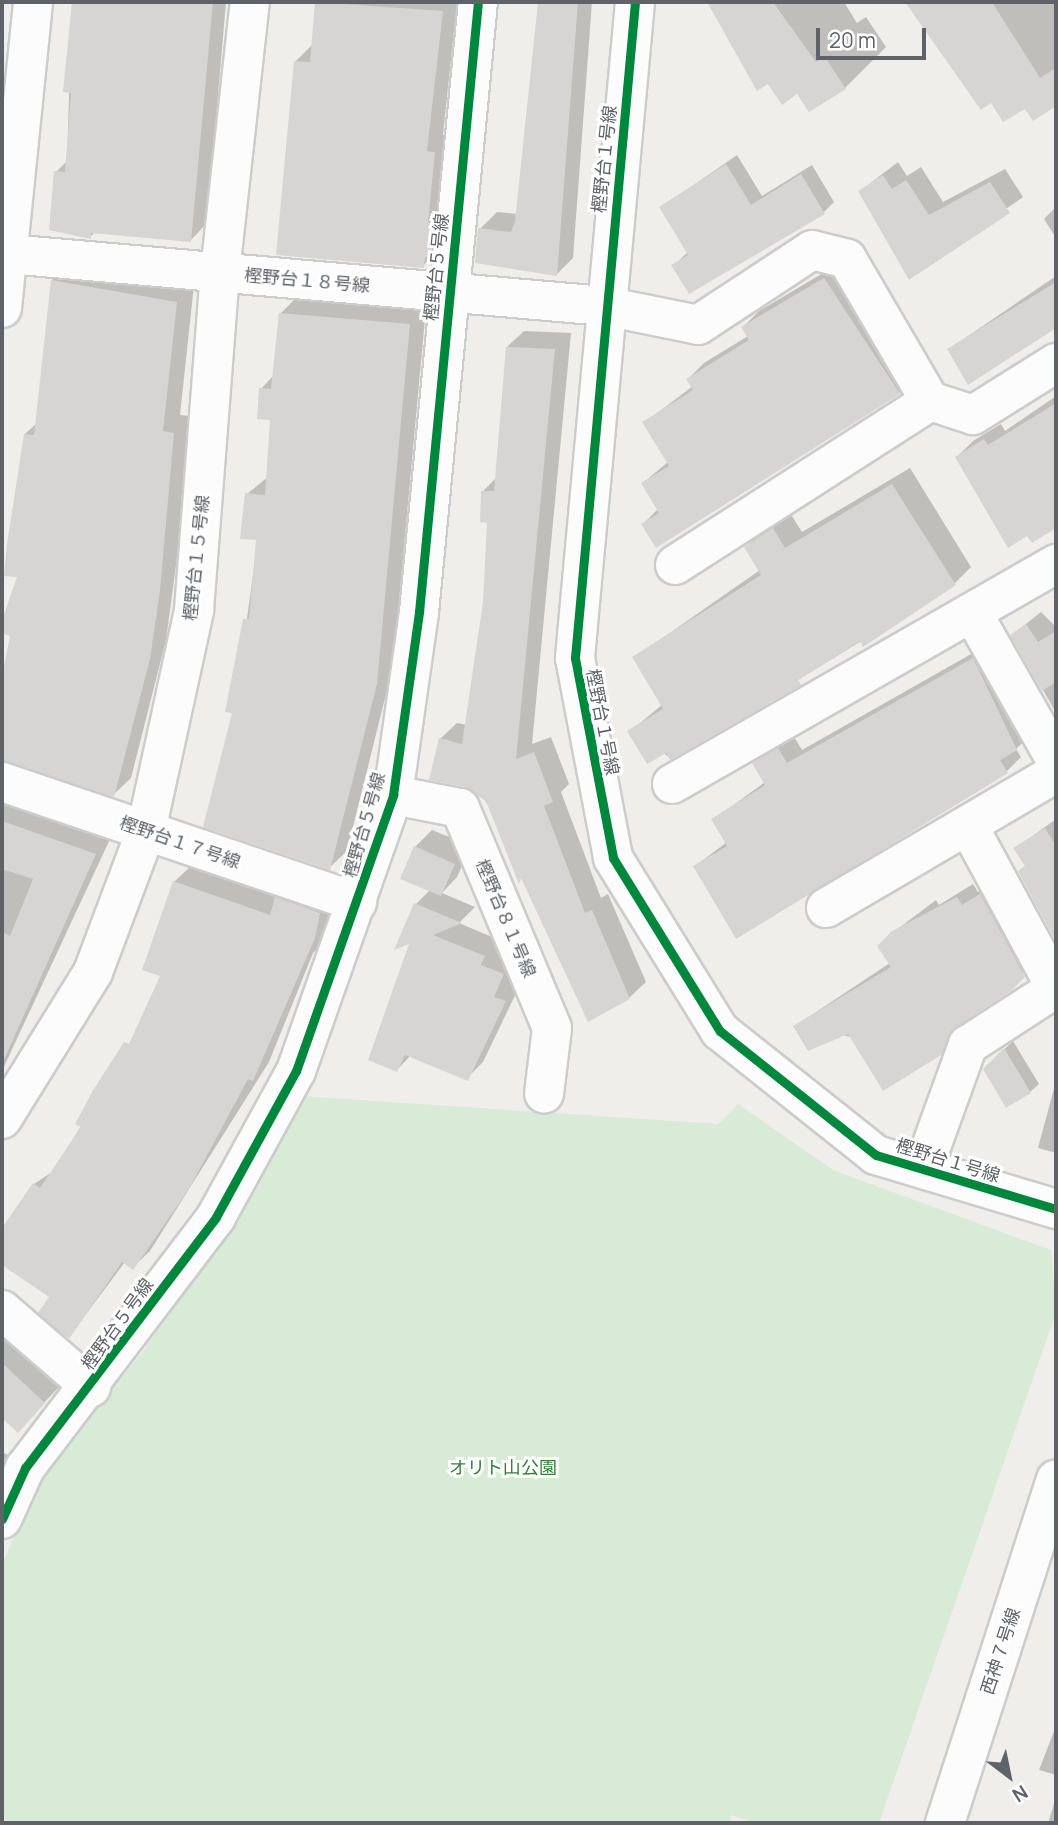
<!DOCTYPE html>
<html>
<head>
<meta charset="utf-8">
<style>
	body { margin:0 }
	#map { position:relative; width:1058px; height:1825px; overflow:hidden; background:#efeeea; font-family:Manrope,"Noto Sans JP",sans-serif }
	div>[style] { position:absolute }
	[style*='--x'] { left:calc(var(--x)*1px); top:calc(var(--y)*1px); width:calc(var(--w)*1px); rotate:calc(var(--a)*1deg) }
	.green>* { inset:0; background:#d8ebd6 }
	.shadow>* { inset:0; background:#0003 }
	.building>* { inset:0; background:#d6d5d3 }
	.roads { filter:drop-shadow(2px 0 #cbcccc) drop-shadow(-2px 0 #cbcccc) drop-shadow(0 2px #cbcccc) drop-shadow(0 -2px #cbcccc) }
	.street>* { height:38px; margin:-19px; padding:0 19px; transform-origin:19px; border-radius:19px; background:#fdfcfc }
	.secondary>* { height:38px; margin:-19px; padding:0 19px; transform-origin:19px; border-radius:19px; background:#fdfcfc }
	.cycleway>* { height:9px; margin:-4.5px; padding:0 4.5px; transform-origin:4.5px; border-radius:4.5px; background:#00873e }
	span { translate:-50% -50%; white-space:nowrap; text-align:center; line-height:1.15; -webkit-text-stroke:6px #fff; paint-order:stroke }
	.street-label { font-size:18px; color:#5f6368 }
	.park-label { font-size:18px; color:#348238 }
	.frame { position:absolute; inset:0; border:4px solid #5f6368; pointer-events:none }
	.north { position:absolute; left:974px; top:1741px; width:70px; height:70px; -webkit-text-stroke:5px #fff; paint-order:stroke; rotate:148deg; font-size:19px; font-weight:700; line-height:28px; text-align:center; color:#5f6368 }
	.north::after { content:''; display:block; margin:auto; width:24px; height:32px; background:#5f6368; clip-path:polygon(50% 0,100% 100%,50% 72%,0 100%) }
	.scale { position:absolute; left:816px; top:28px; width:110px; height:32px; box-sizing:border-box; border:4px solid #5f6368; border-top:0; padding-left:9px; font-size:21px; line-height:24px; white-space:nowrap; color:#5f6368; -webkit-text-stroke:5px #fff; paint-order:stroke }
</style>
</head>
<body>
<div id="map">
	<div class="green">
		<i style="clip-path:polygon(300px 1096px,718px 1124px,738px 1104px,833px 1170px,1051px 1250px,1056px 1312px,879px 1823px,755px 1823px,731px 1815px,730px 1823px,2px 1823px,2px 1564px,46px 1467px,141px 1354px,225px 1232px)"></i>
	</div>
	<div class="shadow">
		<i style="clip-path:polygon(72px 2px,226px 2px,207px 223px,190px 241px,95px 232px,90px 237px,56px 172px,67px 161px)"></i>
		<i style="clip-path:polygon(317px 2px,457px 2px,443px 135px,451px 135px,440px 249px,423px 266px,296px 61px,313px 44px)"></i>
		<i style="clip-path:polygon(540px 2px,592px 2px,573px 258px,556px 275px,480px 229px,497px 212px,517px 214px)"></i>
		<i style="clip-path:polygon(708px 2px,844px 2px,857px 23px,866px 17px,886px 47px,845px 88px,810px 110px,798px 92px,768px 82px,758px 89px)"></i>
		<i style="clip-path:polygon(909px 2px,1056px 2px,1056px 104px,1033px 118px,1026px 106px,992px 101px,981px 108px)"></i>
		<i style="clip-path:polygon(737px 155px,762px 196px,812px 165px,834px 202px,824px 212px,673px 266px,688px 252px,662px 207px)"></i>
		<i style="clip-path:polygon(898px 162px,907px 176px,921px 167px,943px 202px,1005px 169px,1023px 197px,909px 277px,860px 191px)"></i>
		<i style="clip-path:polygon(1056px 207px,1056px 238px,1044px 219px)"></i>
		<i style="clip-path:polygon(70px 263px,194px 285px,180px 415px,190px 416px,183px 513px,166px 640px,131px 778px,113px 795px,2px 760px,12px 635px,2px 625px,20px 576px,25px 434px,37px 423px,52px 280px)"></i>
		<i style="clip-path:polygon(840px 263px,915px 377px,899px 393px,643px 524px,658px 509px,643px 483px,668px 462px,644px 423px,693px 386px,688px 379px,704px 363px,748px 336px,743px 327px,759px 311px)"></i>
		<i style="clip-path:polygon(1056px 276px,1056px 326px,968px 383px,949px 349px)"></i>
		<i style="clip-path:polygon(297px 297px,426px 308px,393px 666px,347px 851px,329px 868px,234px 712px,258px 539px,247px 494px,268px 477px,272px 419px,261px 389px,274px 375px,280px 314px)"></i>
		<i style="clip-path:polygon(524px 331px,571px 333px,532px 744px,551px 737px,569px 784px,561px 792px,601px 898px,608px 894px,646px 982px,629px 998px,440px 739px,457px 723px,467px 725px,484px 603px,489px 521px,483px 491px,496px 478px,507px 347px)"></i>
		<i style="clip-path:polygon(1056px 396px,1056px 526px,1033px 541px,957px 457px,973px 441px,1001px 424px,1005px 431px)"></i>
		<i style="clip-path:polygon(910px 468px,971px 567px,954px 584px,671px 758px,629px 732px,662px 705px,634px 658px,760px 570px,746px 547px,763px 530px,790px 513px,802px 532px)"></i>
		<i style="clip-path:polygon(1041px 612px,1056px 627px,1056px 713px,1012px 635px)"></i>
		<i style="clip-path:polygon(987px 645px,1036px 730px,1016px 749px,1021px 757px,1007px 771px,695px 866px,727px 842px,713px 820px,765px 782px,754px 764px,769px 749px,793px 735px,802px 750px)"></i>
		<i style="clip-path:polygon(2px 799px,111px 837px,2px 1071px)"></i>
		<i style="clip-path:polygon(1056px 819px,1056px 933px,1020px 871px,1026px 865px,1016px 848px)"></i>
		<i style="clip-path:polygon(432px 830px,471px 846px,457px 877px,442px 893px,475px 907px,459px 923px,499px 940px,496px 948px,519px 958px,509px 981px,520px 985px,483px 1062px,467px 1078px,411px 1055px,397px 1070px,416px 904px,430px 890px,415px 847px)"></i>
		<i style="clip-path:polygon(191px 866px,278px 896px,293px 882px,336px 896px,323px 943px,313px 953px,269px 1062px,150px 1251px,133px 1267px,125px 1262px,69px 1337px,52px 1297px,2px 1263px,2px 1231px,34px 1184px,55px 1170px,137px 1031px,162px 975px,174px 882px)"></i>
		<i style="clip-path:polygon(996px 881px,1039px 961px,966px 1017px,940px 1054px,795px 1026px,890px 963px,895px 931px,936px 900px,939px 905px,973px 884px,978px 892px)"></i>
		<i style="clip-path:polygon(1013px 1041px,1039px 1084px,1030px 1092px,984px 1069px)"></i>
		<i style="clip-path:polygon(1056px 1081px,1056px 1153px,1038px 1148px)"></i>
		<i style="clip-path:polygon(2px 1330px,61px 1385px,18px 1430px,2px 1417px)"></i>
		<i style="clip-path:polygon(2px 1452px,10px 1456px,2px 1476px)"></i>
		<i style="clip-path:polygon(1056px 1726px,1056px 1775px,1039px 1770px)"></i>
		<i style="clip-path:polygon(1056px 1797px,1056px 1823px,1048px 1823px)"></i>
	</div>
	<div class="building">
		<i style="clip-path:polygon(72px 2px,213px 2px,191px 242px,91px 233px,91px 239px,49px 230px,54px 171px,65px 172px,71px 93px,63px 92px)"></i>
		<i style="clip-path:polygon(315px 2px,443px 11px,427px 151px,435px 152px,428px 222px,435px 223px,431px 258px,425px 257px,424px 268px,276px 255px,294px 61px,310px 62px)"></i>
		<i style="clip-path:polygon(538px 2px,578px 2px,557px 276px,475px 263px,478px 228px,511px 232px,515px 221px)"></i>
		<i style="clip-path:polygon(707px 2px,773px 2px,816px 62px,825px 57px,846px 89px,809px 112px,797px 94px,782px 105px,768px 84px,757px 91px)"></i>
		<i style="clip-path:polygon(905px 2px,992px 2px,1040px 78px,1056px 68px,1056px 106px,1033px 121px,1025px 109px,1003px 122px,991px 103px,981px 110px)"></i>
		<i style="clip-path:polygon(726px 164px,751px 205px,801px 174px,825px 214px,689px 294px,671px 265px,688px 255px,659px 207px)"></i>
		<i style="clip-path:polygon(883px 175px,892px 189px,906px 180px,929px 215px,990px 182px,1010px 213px,909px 280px,858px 191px)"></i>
		<i style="clip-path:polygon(824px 278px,900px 394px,656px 548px,641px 524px,659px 513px,641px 483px,669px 466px,642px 422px,693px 390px,686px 379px,749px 340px,741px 327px)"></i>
		<i style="clip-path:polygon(51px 280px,177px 302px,163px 431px,174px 433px,160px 590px,150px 659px,114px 797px,2px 761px,2px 676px,10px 636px,2px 633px,2px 620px,17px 577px,4px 576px,7px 544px,24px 434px,34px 435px)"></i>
		<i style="clip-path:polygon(1056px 282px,1056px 328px,968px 385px,947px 349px)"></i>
		<i style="clip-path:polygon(279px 313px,410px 324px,377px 684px,330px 870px,203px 827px,232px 713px,225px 712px,243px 619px,249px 619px,256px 540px,240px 539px,245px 493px,265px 495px,270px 420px,257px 419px,259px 388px,271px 389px)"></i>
		<i style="clip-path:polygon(506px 347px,555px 349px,516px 759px,534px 752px,553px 802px,544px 806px,585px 913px,592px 910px,630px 999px,588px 1022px,521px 878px,519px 884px,486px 801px,465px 787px,429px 780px,439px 738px,462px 744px,483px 602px,487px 523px,480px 522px,481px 491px,494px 491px)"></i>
		<i style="clip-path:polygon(1056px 403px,1056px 528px,1032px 543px,1027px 536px,1008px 548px,955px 457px,984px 439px,988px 445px)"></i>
		<i style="clip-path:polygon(892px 484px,956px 585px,863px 647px,860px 641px,798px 680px,801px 685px,670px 760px,666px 753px,647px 764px,627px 731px,663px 709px,632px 657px,761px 575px,744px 547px,773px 528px,785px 548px)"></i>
		<i style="clip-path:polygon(1026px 624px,1038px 642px,1056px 631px,1056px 682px,1042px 691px,1010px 635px)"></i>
		<i style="clip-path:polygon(973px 658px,1017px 750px,1000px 760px,1008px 773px,736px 939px,693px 866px,727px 846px,711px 819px,765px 785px,752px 763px,778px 748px,787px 763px)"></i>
		<i style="clip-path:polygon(2px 821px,96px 854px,2px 1064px,2px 932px,10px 936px,33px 879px,2px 869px)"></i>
		<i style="clip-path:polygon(1045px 828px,1056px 846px,1056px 942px,1018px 871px,1025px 866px,1013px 848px)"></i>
		<i style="clip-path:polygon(414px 846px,455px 864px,441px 896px,400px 879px)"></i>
		<i style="clip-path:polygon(173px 881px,270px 915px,275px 897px,320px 913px,315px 938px,253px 1081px,248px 1079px,189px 1189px,133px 1270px,122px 1262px,69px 1339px,38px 1313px,49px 1297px,2px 1265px,2px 1228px,33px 1183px,40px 1188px,81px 1127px,75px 1124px,92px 1092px,124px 1042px,129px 1044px,160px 976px,142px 970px)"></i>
		<i style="clip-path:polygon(980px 894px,1025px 977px,1012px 990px,956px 1027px,941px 1055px,883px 1091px,848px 1034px,808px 1051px,793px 1026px,891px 967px,877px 946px,892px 931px,957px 897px,962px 905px)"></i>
		<i style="clip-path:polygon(414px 903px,462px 923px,433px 935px,485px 956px,481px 965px,504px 974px,494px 997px,506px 1001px,468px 1081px,405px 1055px,397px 1072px,368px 1060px,409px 944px,394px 950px)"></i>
		<i style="clip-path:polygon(1004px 1048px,1031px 1093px,1006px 1108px,983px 1069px)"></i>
		<i style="clip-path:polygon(2px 1363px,45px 1403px,18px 1433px,2px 1418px)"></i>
	</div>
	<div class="roads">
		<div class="street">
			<i style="--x:8;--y:254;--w:599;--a:4.98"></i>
			<i style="--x:605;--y:306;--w:95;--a:11.5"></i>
			<i style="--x:698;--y:325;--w:136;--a:-33.3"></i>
			<i style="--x:812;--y:250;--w:36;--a:14"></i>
			<i style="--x:847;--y:259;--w:164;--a:59.7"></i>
			<i style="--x:2;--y:308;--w:308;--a:-84.2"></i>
			<i style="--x:675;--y:565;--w:303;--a:-32.7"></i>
			<i style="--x:930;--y:401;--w:45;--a:18"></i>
			<i style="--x:973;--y:415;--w:98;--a:-32.1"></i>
			<i style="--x:973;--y:614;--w:168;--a:60.4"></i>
			<i style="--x:2;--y:782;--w:375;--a:18.7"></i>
			<i style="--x:672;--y:784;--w:443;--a:-29.8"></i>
			<i style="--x:393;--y:795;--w:68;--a:11"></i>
			<i style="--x:460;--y:808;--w:238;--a:67.3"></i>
			<i style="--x:552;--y:1028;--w:66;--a:96.9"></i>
			<i style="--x:970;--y:829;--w:181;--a:61.6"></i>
			<i style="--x:826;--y:908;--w:267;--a:-30.4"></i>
			<i style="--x:2;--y:1119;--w:173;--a:-58.2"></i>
			<i style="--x:93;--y:972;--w:151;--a:-69.4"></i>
			<i style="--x:146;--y:831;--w:226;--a:-77.7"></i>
			<i style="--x:194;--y:610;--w:339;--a:-85.6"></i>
			<i style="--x:220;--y:272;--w:272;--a:-83.7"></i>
			<i style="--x:923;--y:1169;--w:132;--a:-70.1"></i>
			<i style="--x:968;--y:1045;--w:105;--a:-32.9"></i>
			<i style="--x:2;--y:1310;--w:118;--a:40.9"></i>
			<i style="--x:2;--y:1519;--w:56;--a:-65.7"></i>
			<i style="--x:25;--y:1468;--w:315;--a:-52.7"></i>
			<i style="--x:216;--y:1217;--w:166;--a:-61.3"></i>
			<i style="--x:296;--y:1071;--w:293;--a:-70.6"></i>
			<i style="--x:393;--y:795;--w:185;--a:-81.9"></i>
			<i style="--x:419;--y:612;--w:613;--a:-84.48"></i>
		</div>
		<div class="secondary">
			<i style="--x:635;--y:2;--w:659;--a:95.23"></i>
			<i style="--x:575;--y:658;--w:204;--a:79.2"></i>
			<i style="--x:613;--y:858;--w:203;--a:58.3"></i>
			<i style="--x:720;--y:1031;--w:199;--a:38.5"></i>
			<i style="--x:876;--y:1155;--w:188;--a:16.7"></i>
			<i style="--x:945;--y:1823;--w:361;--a:-72.1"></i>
		</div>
	</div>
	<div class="cycleway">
		<i style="--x:635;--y:2;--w:659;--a:95.23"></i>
		<i style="--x:575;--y:658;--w:204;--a:79.2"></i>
		<i style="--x:613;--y:858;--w:203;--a:58.3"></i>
		<i style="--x:720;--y:1031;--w:199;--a:38.5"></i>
		<i style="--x:876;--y:1155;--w:188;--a:16.7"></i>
		<i style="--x:2;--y:1519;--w:56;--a:-65.7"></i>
		<i style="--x:25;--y:1468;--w:315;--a:-52.7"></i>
		<i style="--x:216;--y:1217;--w:166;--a:-61.3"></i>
		<i style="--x:296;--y:1071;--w:293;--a:-70.6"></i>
		<i style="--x:393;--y:795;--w:185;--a:-81.9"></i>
		<i style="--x:419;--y:612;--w:613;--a:-84.48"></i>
	</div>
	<div class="street-label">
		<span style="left:604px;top:159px;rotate:-84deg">樫野台１号線</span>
		<span style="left:436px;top:267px;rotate:-84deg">樫野台５号線</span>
		<span style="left:307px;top:280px;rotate:5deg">樫野台１８号線</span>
		<span style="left:196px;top:558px;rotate:-84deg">樫野台１５号線</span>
		<span style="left:603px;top:722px;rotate:79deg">樫野台１号線</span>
		<span style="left:364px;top:825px;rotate:-74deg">樫野台５号線</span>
		<span style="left:180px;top:842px;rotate:19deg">樫野台１７号線</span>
		<span style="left:506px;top:918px;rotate:67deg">樫野台８１号線</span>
		<span style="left:948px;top:1160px;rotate:17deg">樫野台１号線</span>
		<span style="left:117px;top:1324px;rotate:-54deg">樫野台５号線</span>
		<span style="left:1000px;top:1651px;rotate:-72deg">西神７号線</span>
	</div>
	<div class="park-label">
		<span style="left:503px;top:1467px">オリト山公園</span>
	</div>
	<div class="frame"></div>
	<div class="north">N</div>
	<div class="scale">20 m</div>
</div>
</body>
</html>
